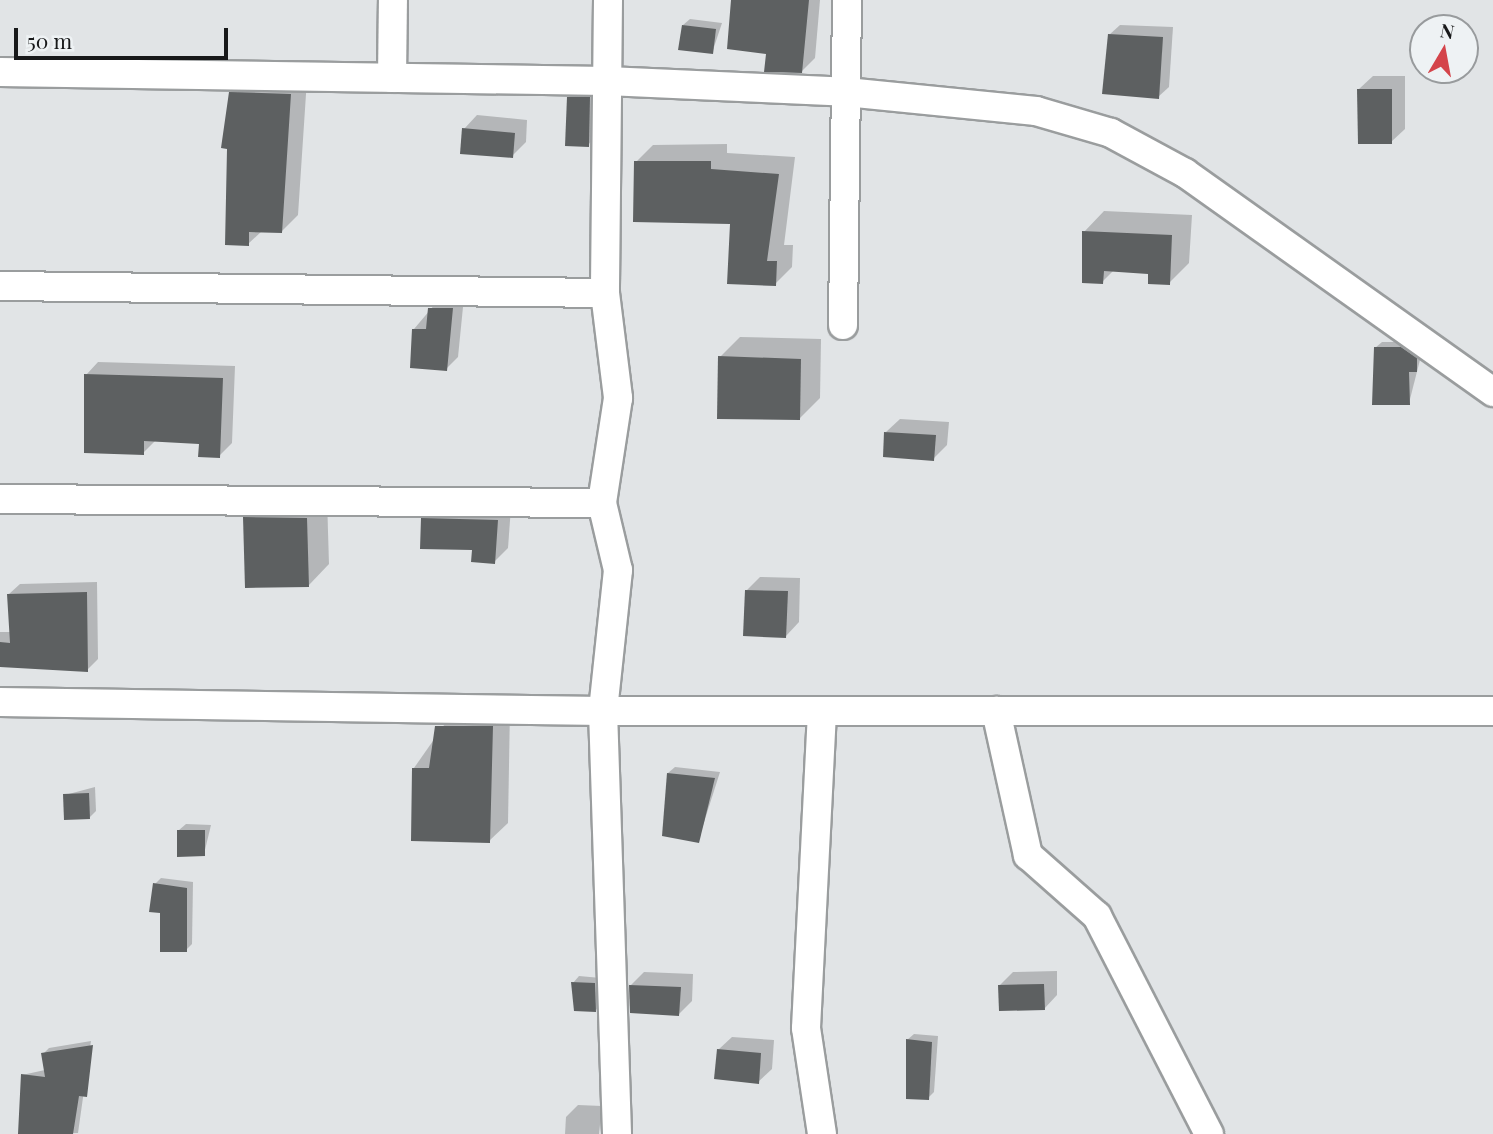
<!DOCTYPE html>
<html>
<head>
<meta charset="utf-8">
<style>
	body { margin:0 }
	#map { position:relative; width:1493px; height:1134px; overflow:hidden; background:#e1e4e6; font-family:"Playfair Display",serif }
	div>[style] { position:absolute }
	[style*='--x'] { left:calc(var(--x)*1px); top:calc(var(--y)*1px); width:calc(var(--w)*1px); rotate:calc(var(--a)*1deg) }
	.shadow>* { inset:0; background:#0003 }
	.building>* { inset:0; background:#5d6061 }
	.roads { filter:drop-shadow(2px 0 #9a9d9e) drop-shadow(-2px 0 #9a9d9e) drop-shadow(0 2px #9a9d9e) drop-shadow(0 -2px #9a9d9e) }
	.street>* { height:28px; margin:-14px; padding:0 14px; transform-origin:14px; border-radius:14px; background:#fff }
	span { translate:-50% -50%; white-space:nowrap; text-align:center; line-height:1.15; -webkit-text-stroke:7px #eef2f4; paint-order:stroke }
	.north { position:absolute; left:1409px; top:14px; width:70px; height:70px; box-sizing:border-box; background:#eef2f4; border:2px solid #989b9d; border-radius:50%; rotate:10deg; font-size:19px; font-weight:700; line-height:28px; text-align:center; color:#18191a }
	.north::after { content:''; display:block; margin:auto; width:24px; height:32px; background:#d4444a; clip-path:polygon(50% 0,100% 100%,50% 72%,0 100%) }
	.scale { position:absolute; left:14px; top:28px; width:214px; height:32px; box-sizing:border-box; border:4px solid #18191a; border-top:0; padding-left:9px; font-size:21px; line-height:24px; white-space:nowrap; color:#18191a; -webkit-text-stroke:5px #eef2f4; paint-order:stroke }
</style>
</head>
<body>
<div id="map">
	<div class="shadow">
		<i style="clip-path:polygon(733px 0,820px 0,815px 58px,801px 72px,768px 52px)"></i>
		<i style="clip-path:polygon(690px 19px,722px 23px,712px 53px,683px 25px)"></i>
		<i style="clip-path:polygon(1120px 25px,1173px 27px,1169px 87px,1158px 97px,1109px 35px)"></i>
		<i style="clip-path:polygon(247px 76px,307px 79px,298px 215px,281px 232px,262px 231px,248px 244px,230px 93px)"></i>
		<i style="clip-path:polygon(1373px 76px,1405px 76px,1405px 129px,1391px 142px,1359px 89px)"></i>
		<i style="clip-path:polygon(582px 84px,603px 85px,601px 131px,588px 145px,568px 98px)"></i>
		<i style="clip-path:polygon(477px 115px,527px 120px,526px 142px,512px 156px,464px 129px)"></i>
		<i style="clip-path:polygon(727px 144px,727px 153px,795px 157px,784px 245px,793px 245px,792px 267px,775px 284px,732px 222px,636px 162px,653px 145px)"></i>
		<i style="clip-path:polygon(1104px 211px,1192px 215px,1189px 263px,1169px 283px,1150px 272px,1114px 270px,1102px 282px,1084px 232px)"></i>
		<i style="clip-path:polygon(441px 297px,464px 297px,458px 357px,446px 369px,414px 329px)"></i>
		<i style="clip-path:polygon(740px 337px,821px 339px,820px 398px,800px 418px,720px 357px)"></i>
		<i style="clip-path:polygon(1382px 342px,1408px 342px,1422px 352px,1409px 403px,1375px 348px)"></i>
		<i style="clip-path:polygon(98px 362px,235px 366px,232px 443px,219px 456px,201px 442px,155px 441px,143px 453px,86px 375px)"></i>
		<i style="clip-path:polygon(900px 419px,949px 422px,947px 445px,933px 459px,886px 432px)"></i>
		<i style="clip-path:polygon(265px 498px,327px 498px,329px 564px,309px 585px,245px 518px)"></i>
		<i style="clip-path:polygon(436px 506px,511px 507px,508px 548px,494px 562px,422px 519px)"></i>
		<i style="clip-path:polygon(760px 577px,800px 578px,799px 622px,786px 636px,747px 590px)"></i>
		<i style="clip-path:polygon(97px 582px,98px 659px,87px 670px,0 665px,0 632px,11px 632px,9px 594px,20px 584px)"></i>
		<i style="clip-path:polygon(456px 708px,510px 708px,508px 823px,489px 841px,414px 768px)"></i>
		<i style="clip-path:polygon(675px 767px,720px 772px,698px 841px,668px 773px)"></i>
		<i style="clip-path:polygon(95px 787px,96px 811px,90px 817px,65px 795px)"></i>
		<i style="clip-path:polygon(186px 824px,211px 825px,204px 854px,179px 830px)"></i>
		<i style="clip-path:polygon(161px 878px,193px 882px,192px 944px,186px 950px,162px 912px,155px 884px)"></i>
		<i style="clip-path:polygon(1057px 971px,1057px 995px,1044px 1009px,999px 986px,1013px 972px)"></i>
		<i style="clip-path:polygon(644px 972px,693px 974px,692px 1001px,679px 1014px,630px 986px)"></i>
		<i style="clip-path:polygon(579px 976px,601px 978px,602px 1004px,596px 1010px,573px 983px)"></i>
		<i style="clip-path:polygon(914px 1034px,938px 1036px,934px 1092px,928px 1098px,907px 1040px)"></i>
		<i style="clip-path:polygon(732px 1037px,774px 1040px,772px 1069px,758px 1082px,718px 1050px)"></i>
		<i style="clip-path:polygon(91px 1041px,78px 1133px,35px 1134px,22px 1075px,45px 1070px,43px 1054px,49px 1048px)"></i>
		<i style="clip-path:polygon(578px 1105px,602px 1106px,599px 1134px,565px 1134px,566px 1117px)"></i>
	</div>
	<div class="building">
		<i style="clip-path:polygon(731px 0,809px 0,802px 73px,764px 72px,766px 54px,727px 49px)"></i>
		<i style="clip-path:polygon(682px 25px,716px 29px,713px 54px,678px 50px)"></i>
		<i style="clip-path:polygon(1108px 34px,1163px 37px,1159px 99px,1102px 94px)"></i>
		<i style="clip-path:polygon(1357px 89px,1392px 89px,1392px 144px,1358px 144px)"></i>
		<i style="clip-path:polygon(229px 92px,291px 94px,282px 233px,249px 232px,249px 246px,225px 245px,227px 149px,221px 148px)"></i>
		<i style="clip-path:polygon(567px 97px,590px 97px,589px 147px,565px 146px)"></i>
		<i style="clip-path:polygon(462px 128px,515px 133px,513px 158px,460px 154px)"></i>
		<i style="clip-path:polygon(634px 161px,711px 161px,711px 169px,779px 174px,767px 261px,777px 261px,776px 286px,727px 284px,730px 224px,633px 222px)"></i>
		<i style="clip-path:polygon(1082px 231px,1172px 235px,1170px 285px,1148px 284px,1148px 274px,1104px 271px,1103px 284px,1082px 283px)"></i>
		<i style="clip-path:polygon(428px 308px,453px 308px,447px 371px,410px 368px,412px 329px,426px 329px)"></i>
		<i style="clip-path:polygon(1374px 347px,1401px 347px,1417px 358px,1417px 372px,1409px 372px,1410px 405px,1372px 405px)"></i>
		<i style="clip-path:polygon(718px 356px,801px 359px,800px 420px,717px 419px)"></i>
		<i style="clip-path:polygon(84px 374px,223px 378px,220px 458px,198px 457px,199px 444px,144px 441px,144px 455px,84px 453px)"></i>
		<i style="clip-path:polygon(884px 432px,936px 435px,934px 461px,883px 457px)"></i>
		<i style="clip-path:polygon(243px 517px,307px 518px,309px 587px,245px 588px)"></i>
		<i style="clip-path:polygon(421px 518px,498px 520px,495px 564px,471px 562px,472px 550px,420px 549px)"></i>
		<i style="clip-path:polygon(745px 590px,788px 591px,786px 638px,743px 636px)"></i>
		<i style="clip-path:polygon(87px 592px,88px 672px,0 667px,0 642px,10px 643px,7px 594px)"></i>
		<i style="clip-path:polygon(435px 726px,493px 726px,490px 843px,411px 841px,412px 768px,429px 768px)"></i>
		<i style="clip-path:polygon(667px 773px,715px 778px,699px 843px,662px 836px)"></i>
		<i style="clip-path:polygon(89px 793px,90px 819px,64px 820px,63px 794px)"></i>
		<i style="clip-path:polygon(177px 830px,205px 830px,205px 856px,177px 857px)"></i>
		<i style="clip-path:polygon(153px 883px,187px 888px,187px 952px,160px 952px,160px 913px,149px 912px)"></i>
		<i style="clip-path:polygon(571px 982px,595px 983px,596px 1012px,574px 1011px)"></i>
		<i style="clip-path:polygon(1044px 984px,1045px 1010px,999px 1011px,998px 985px)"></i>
		<i style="clip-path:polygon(629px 985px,681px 987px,679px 1016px,630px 1013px)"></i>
		<i style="clip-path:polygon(906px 1039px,932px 1042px,929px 1100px,906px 1099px)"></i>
		<i style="clip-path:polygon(93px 1045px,87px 1097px,79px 1096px,73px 1134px,18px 1134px,21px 1074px,45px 1077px,41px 1053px)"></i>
		<i style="clip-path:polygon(717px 1049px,761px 1053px,759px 1084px,714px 1079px)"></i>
	</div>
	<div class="roads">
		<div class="street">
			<i style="--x:608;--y:0;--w:293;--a:90.6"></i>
			<i style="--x:605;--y:293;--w:106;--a:82.9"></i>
			<i style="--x:618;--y:398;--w:106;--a:98.7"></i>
			<i style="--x:602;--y:503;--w:69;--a:76.6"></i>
			<i style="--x:618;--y:570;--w:142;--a:96.1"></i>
			<i style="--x:603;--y:711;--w:423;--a:88.1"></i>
			<i style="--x:0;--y:72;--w:607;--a:0.85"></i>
			<i style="--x:607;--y:81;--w:239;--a:2.6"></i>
			<i style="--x:846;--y:92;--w:191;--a:5.7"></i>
			<i style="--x:1036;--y:111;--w:78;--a:16.3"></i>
			<i style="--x:1111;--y:133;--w:84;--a:28.4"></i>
			<i style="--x:1185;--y:173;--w:378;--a:35.4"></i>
			<i style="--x:392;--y:78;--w:78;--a:-89.3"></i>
			<i style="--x:0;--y:286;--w:605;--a:0.66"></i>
			<i style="--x:843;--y:325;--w:325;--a:-89.3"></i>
			<i style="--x:0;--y:499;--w:602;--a:0.38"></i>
			<i style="--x:0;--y:702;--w:603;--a:0.86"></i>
			<i style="--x:603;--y:711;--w:890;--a:0"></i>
			<i style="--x:996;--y:711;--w:148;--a:77.5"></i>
			<i style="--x:1028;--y:855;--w:92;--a:41.5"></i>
			<i style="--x:1097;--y:916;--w:245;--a:62.8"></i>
			<i style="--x:822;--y:1134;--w:107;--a:-98.6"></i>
			<i style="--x:806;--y:1028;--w:317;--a:-87.1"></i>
		</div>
	</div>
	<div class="north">N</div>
	<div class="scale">50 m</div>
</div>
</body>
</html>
